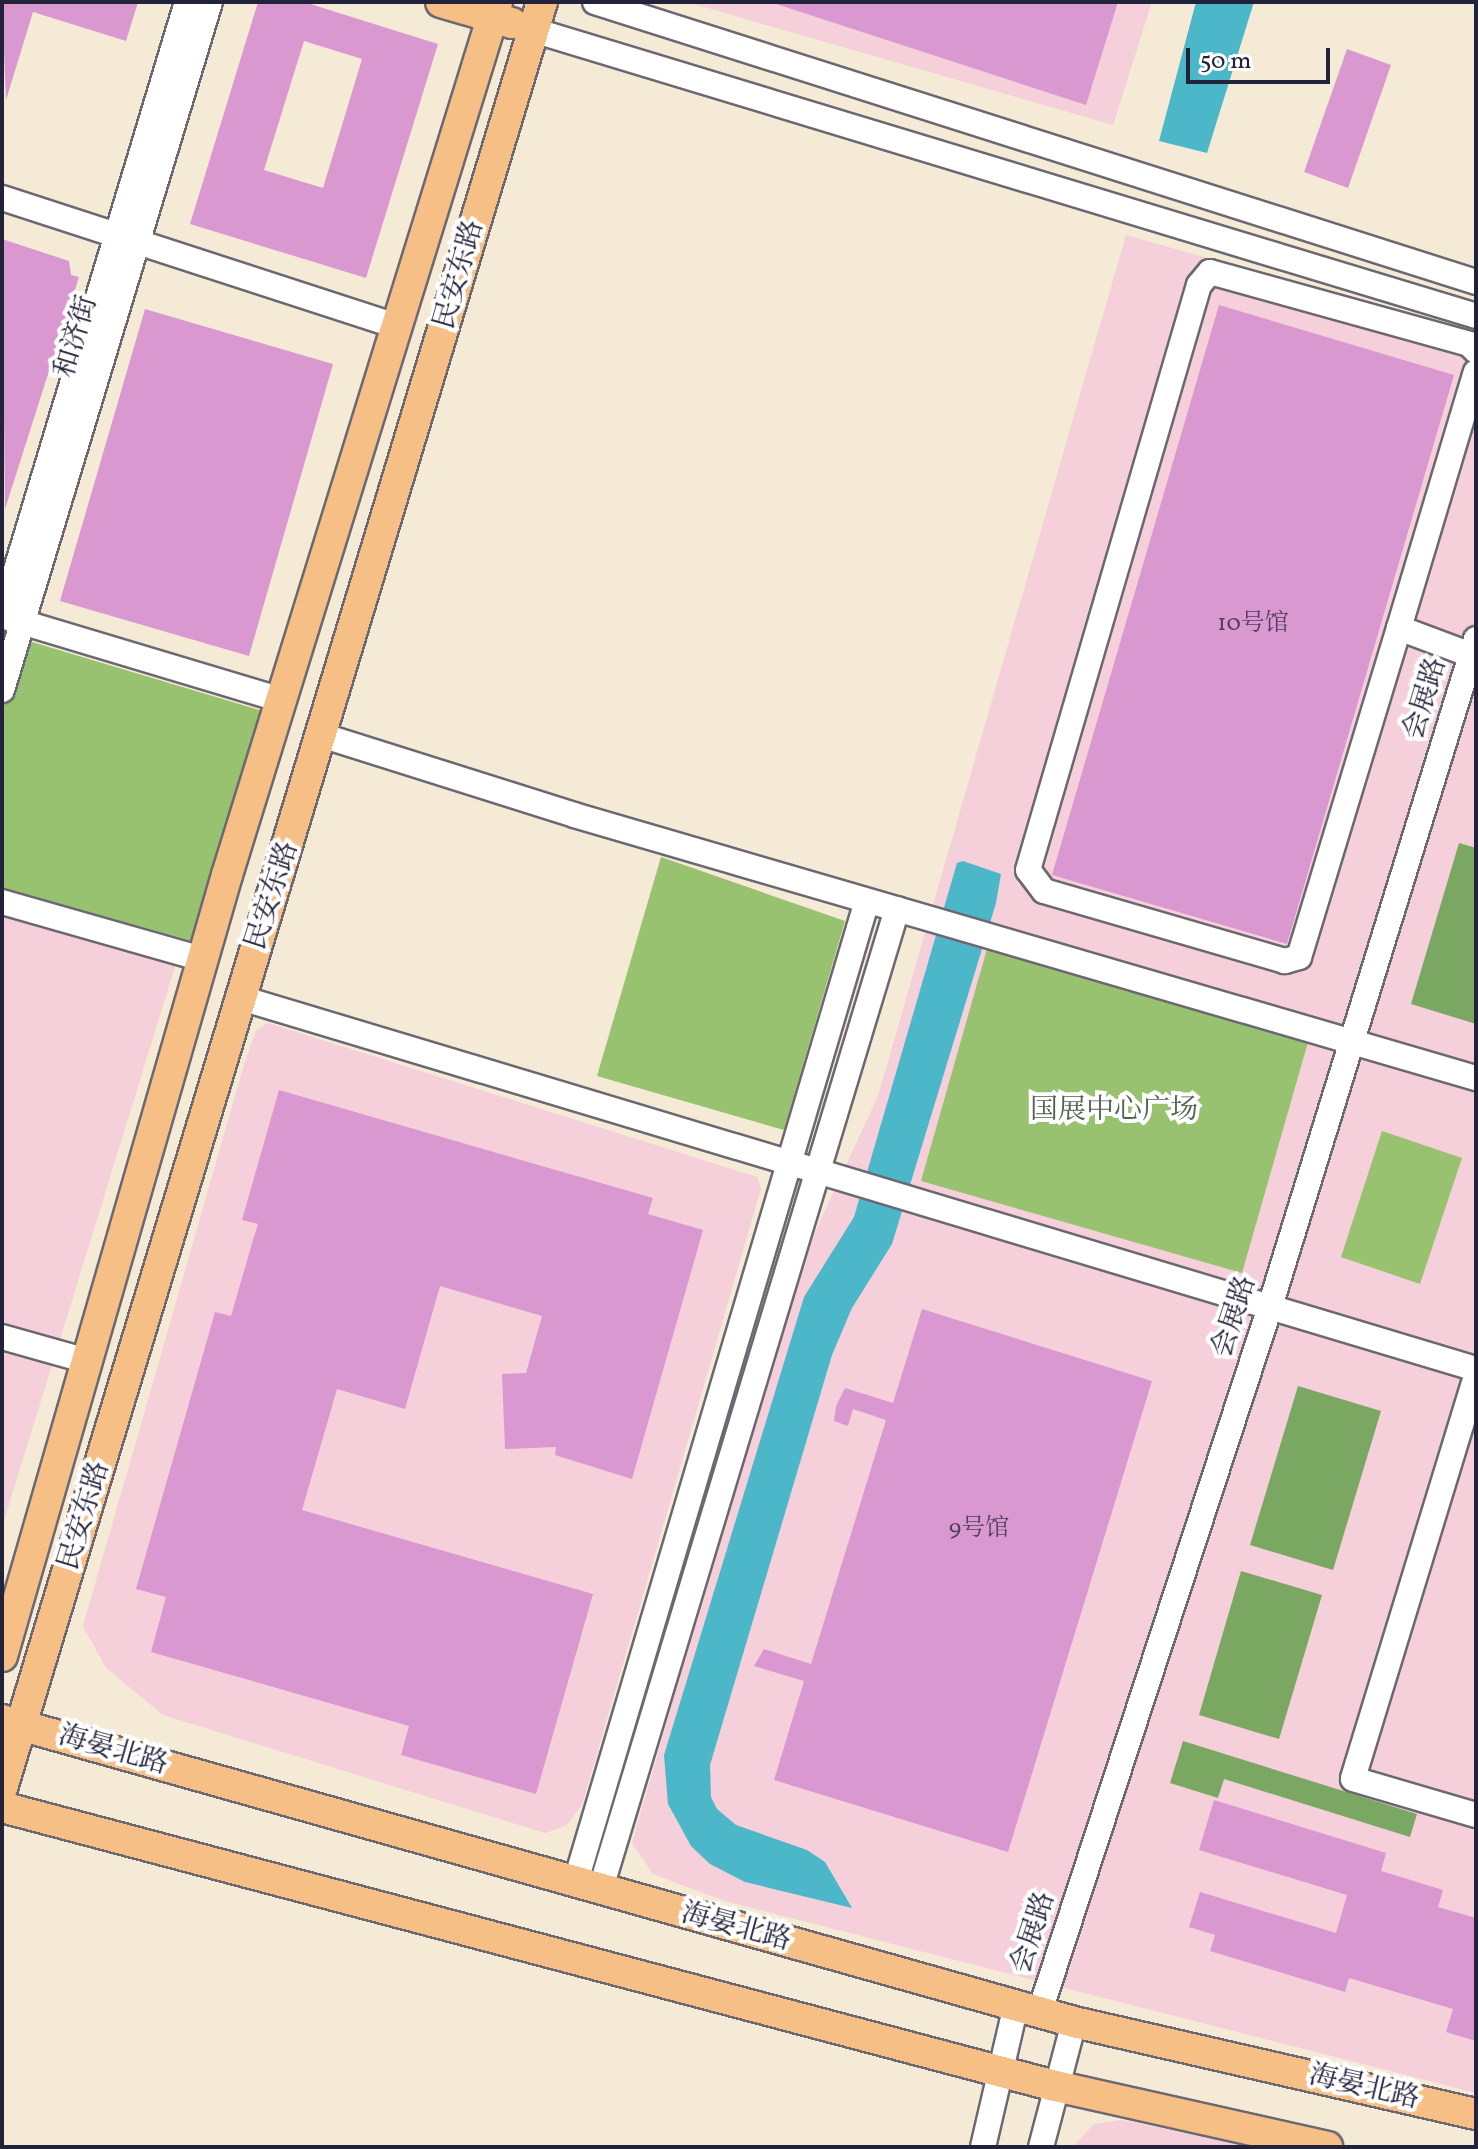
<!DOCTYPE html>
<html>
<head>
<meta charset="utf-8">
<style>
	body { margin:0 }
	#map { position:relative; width:1478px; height:2149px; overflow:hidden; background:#f4ead5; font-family:Vollkorn,"Noto Serif SC",serif }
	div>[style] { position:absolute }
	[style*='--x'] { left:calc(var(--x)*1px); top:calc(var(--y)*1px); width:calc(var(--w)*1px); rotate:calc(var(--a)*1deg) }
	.built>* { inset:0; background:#f5cfda }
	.green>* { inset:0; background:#98c26f }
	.forest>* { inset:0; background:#7aa862 }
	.water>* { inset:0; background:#4cb7c8 }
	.building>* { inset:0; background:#da98d1 }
	.roads { filter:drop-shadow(2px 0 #6c6871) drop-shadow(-2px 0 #6c6871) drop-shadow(0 2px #6c6871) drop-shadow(0 -2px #6c6871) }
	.minor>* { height:24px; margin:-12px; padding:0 12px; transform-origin:12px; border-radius:12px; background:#fff }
	.major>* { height:30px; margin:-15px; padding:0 15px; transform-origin:15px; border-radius:15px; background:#f5bf86 }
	span { translate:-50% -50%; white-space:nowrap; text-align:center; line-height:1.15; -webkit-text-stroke:8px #fff; paint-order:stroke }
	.number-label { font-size:24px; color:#504060 }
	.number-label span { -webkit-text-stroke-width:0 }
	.street-label { font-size:28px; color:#22223b }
	.park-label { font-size:28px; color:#516250 }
	.frame { position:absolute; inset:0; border:4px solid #22223b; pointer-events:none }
	.scale { position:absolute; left:1186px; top:48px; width:144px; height:36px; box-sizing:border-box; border:4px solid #22223b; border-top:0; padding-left:10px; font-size:24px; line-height:28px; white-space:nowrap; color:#22223b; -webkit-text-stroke:6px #fff; paint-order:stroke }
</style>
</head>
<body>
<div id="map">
	<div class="built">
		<i style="clip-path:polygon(687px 2px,1152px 2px,1113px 125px)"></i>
		<i style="clip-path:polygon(1126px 235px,1476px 334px,1476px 2093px,725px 1901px,653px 1874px,632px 1843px,757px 1408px,809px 1245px,878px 1096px)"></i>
		<i style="clip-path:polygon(2px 908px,178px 957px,2px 1527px)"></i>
		<i style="clip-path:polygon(268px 1023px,757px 1177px,761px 1189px,582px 1805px,566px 1826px,545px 1833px,163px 1715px,106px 1668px,83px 1626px,244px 1065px,256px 1030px)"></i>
		<i style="clip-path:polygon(1122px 2120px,1253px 2147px,1073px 2147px,1094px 2124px)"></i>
	</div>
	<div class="green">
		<i style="clip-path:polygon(2px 633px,263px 711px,192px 941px,2px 888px)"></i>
		<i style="clip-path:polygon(661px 857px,845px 921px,784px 1130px,597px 1076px)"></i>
		<i style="clip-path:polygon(987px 949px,1308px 1042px,1242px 1273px,921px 1181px)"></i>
		<i style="clip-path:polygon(1382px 1131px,1462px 1158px,1420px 1284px,1341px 1257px)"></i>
	</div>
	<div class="forest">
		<i style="clip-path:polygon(1459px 843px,1476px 848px,1476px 1024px,1411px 1004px)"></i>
		<i style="clip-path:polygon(1298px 1386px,1381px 1411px,1333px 1570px,1250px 1545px)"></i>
		<i style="clip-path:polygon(1241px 1571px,1322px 1595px,1279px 1739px,1199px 1715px)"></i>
		<i style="clip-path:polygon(1183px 1741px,1417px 1814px,1410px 1837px,1224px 1779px,1218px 1798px,1170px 1783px)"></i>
	</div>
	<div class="water">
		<i style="clip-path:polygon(1196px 2px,1254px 2px,1207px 153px,1159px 141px)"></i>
		<i style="clip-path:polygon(963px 861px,1001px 874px,996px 903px,892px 1244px,852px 1308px,832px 1355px,710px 1765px,711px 1797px,717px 1809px,736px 1825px,807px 1850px,825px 1862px,852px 1908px,745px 1882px,710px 1864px,691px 1846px,668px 1804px,664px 1755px,804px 1297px,854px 1217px,957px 863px)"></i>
	</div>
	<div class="building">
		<i style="clip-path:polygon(2px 2px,138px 2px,126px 41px,33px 12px,6px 100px)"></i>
		<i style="clip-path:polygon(evenodd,258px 2px,304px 2px,438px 44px,366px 278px,190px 224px,258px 2px,304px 41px,362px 59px,323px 188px,264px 170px,304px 41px)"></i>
		<i style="clip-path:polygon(770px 2px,1118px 2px,1086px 105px)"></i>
		<i style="clip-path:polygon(1347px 49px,1391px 65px,1348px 188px,1304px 172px)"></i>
		<i style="clip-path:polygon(2px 239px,69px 261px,71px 275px,79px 277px,5px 509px)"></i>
		<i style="clip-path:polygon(1219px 305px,1454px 375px,1287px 944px,1052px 875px)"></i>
		<i style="clip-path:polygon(145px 309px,333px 364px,249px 656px,60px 601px)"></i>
		<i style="clip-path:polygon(279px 1090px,653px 1198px,648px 1214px,703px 1230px,632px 1479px,555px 1455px,556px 1447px,505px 1449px,502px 1374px,526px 1373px,542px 1316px,440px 1286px,405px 1409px,337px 1389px,302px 1510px,593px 1594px,536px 1794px,401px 1755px,409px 1726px,151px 1652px,166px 1597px,136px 1589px,215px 1312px,231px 1316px,253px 1240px,258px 1224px,242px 1220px)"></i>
		<i style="clip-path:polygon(922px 1309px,1152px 1381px,1008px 1852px,774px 1780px,804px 1681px,754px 1666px,764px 1649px,811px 1664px,886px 1420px,853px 1409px,848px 1426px,834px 1421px,836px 1406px,845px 1388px,893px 1403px)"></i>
		<i style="clip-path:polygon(1214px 1800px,1386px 1853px,1381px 1871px,1443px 1890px,1438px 1907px,1476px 1918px,1476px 2041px,1446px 2032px,1453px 2009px,1349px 1978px,1345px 1992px,1210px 1951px,1215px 1935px,1189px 1927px,1200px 1892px,1336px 1933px,1347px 1895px,1199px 1850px)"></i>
	</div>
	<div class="roads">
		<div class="minor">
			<i style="--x:595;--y:2;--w:924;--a:17.63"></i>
			<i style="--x:533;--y:30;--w:985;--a:16.87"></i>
			<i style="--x:2;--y:198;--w:415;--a:18"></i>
			<i style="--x:2;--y:616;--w:641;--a:-73.23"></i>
			<i style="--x:8;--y:618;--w:285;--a:16.7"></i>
			<i style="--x:1399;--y:628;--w:344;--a:106.9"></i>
			<i style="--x:1299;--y:957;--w:15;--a:164"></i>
			<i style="--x:1285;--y:961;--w:251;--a:-163.8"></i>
			<i style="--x:1044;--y:891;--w:26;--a:-127"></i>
			<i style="--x:1028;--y:870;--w:609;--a:-73.71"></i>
			<i style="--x:1199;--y:285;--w:17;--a:-50"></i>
			<i style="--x:1210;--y:272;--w:269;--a:15.5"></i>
			<i style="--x:1469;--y:344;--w:10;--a:45"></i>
			<i style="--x:1471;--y:655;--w:77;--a:-159.4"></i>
			<i style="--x:1399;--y:628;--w:267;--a:-73.3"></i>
			<i style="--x:2;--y:690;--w:719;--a:-73.18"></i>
			<i style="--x:324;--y:736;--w:262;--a:17.5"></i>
			<i style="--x:574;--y:815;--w:940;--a:16.26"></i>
			<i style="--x:2;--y:902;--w:208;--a:15.9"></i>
			<i style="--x:241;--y:998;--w:1290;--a:16.72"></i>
			<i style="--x:2;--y:1337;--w:85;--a:15.7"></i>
			<i style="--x:1476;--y:1376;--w:421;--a:107"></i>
			<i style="--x:1353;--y:1779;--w:128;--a:16.3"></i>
			<i style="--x:575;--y:1884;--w:1025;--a:-73.46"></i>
			<i style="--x:600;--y:1891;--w:1026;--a:-73.17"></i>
			<i style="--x:1040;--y:2011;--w:737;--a:-71.91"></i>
			<i style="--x:1269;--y:1310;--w:702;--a:-72.86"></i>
			<i style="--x:983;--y:2147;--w:146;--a:-76.9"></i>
			<i style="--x:1041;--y:2147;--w:129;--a:-75.2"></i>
		</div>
		<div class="major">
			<i style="--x:441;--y:2;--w:74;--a:16.5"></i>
			<i style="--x:2;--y:1656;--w:813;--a:-73.93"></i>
			<i style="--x:227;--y:875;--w:914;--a:-72.81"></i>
			<i style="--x:2;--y:1720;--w:1114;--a:15.73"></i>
			<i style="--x:1074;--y:2022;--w:412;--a:12.9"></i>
			<i style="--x:2;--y:1788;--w:1866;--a:-73.18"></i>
			<i style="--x:2;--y:1807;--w:1089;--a:14.84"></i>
			<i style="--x:1055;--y:2086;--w:279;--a:12.6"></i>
		</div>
	</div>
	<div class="number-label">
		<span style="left:1253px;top:625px">10号馆</span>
		<span style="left:979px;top:1530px">9号馆</span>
	</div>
	<div class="street-label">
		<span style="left:460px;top:275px;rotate:-74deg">民安东路</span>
		<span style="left:77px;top:337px;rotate:-73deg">和济街</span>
		<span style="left:1426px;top:699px;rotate:-73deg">会展路</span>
		<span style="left:273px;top:896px;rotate:-72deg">民安东路</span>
		<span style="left:1235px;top:1317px;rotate:-72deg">会展路</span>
		<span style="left:85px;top:1516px;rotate:-73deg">民安东路</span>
		<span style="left:113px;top:1751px;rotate:16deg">海晏北路</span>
		<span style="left:736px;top:1928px;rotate:15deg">海晏北路</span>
		<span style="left:1034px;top:1933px;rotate:-72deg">会展路</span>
		<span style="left:1364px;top:2088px;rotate:13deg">海晏北路</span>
	</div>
	<div class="park-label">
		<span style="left:1114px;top:1111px">国展中心广场</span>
	</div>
	<div class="frame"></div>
	<div class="scale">50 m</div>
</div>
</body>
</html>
